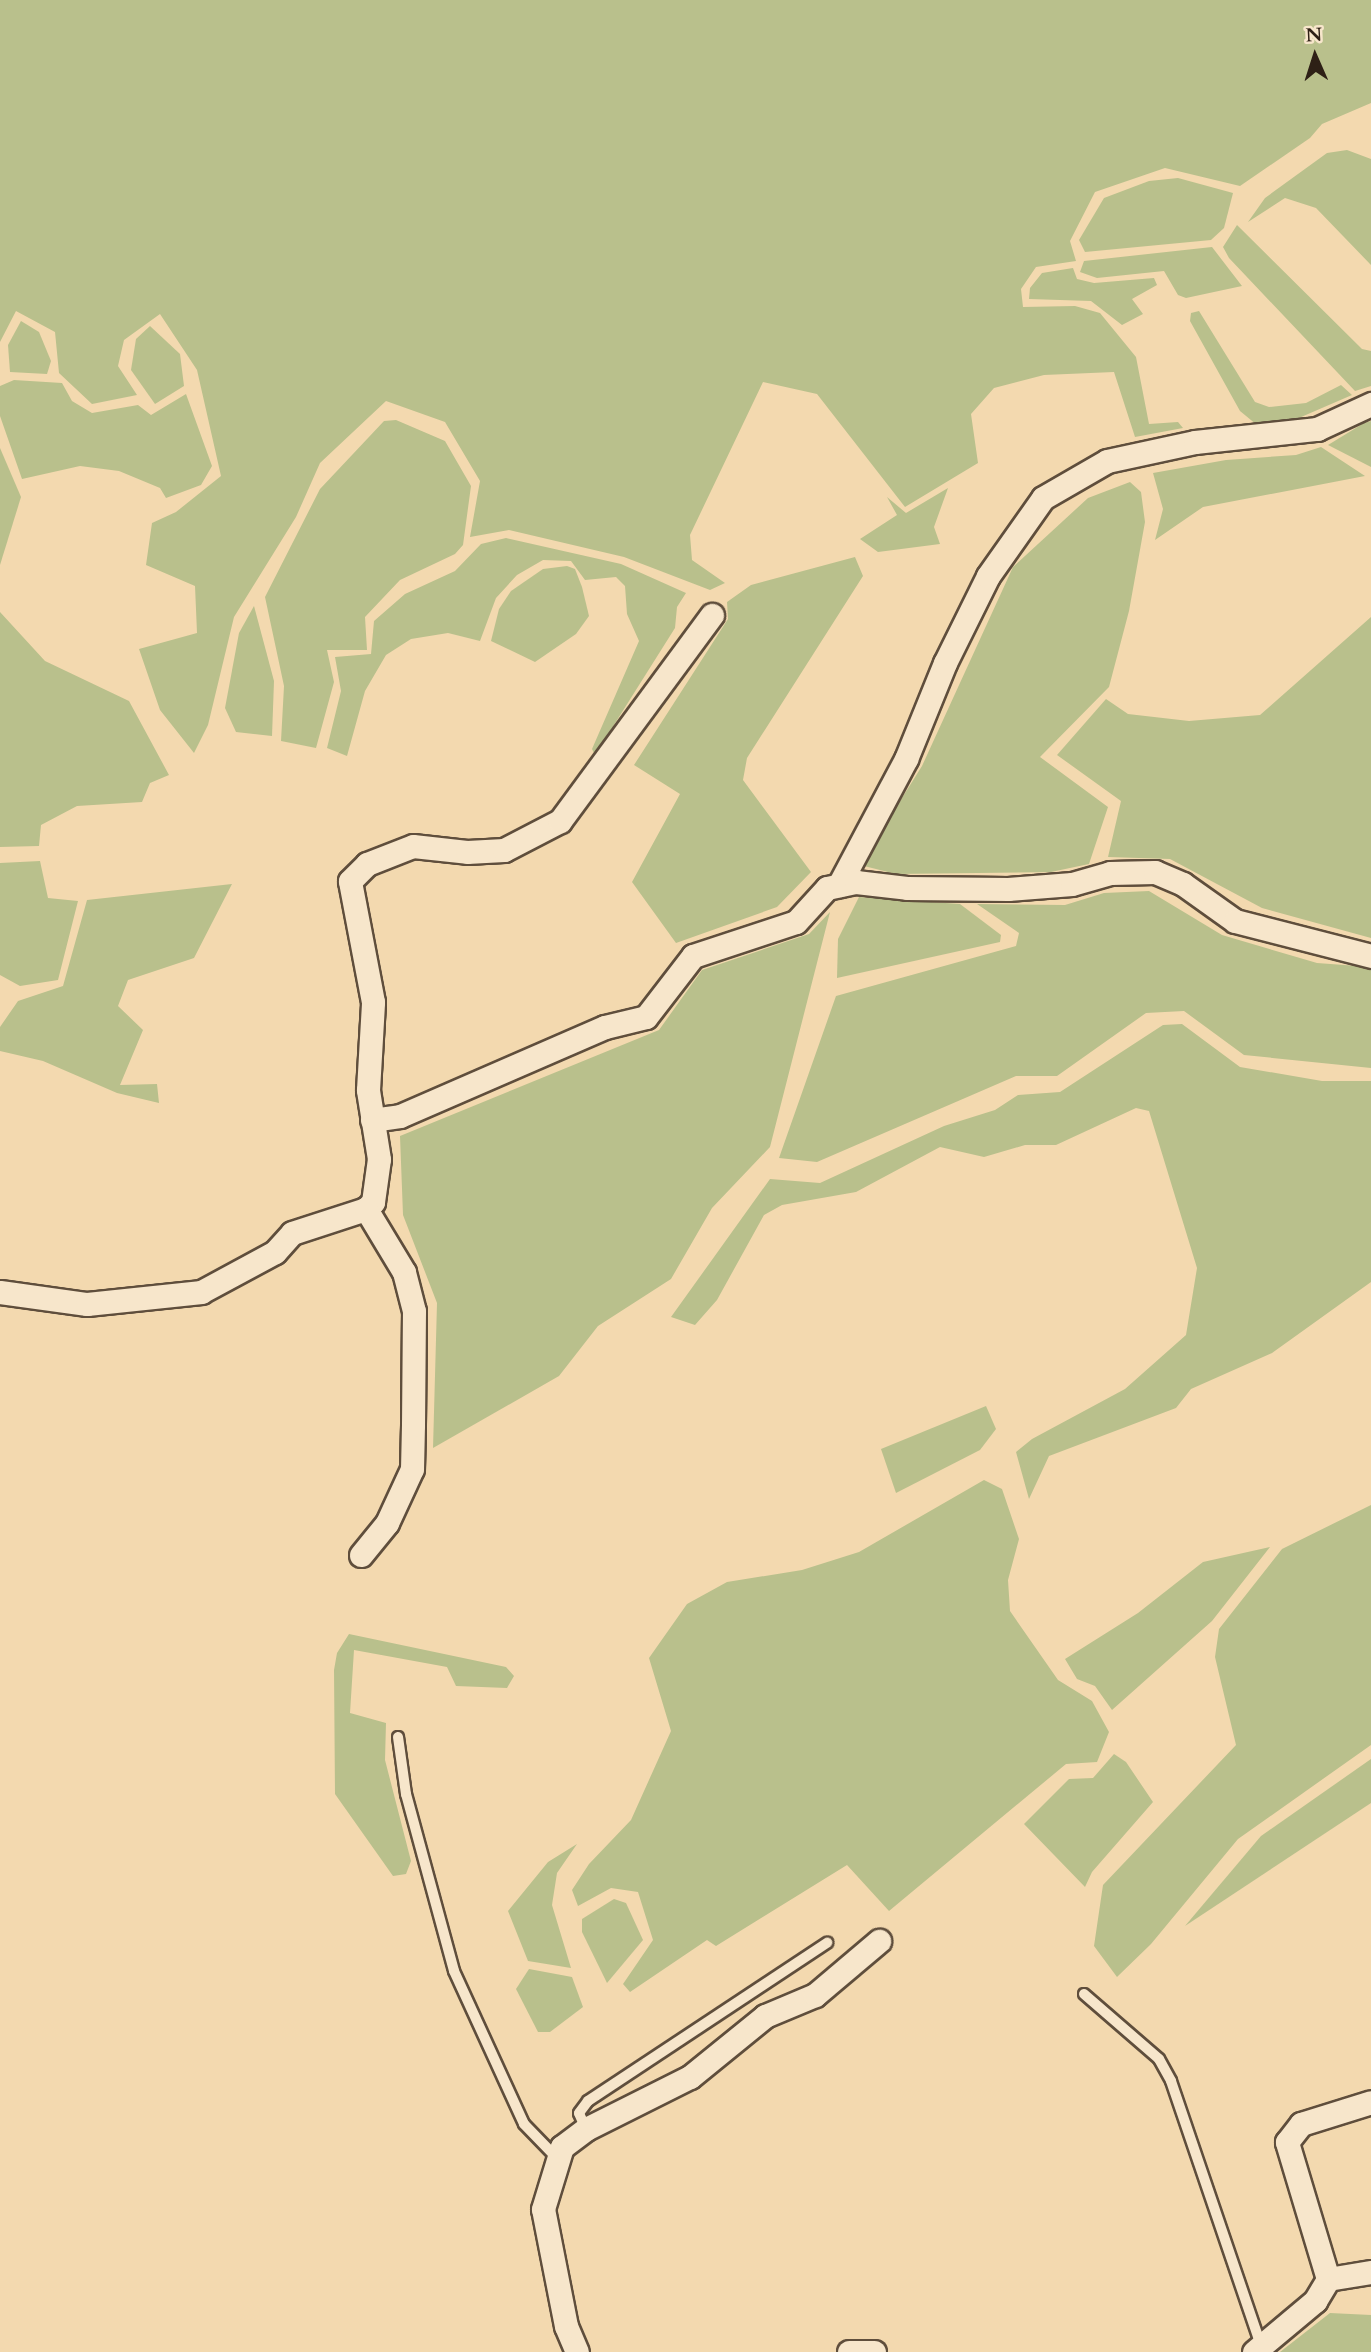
<!DOCTYPE html>
<html>
<head>
<meta charset="utf-8">
<style>
	body { margin:0 }
	#map { position:relative; width:1371px; height:2352px; overflow:hidden; background:#f3d9af; font-family:Cardo,serif }
	div>[style] { position:absolute }
	[style*='--x'] { left:calc(var(--x)*1px); top:calc(var(--y)*1px); width:calc(var(--w)*1px); rotate:calc(var(--a)*1deg) }
	.green>* { inset:0; background:#b9c08c }
	.roads { filter:drop-shadow(2px 0 #5f4e3c) drop-shadow(-2px 0 #5f4e3c) drop-shadow(0 2px #5f4e3c) drop-shadow(0 -2px #5f4e3c) }
	.lane>* { height:10px; margin:-5px; padding:0 5px; transform-origin:5px; border-radius:5px; background:#f7e6cb }
	.street>* { height:23px; margin:-11.5px; padding:0 11.5px; transform-origin:11.5px; border-radius:11.5px; background:#f7e6cb }
	span { translate:-50% -50%; white-space:nowrap; text-align:center; line-height:1.15; -webkit-text-stroke:6px #f7e6cb; paint-order:stroke }
	.north { position:absolute; left:1280px; top:21px; width:70px; height:70px; -webkit-text-stroke:5px #f7e6cb; paint-order:stroke; rotate:357deg; font-size:19px; font-weight:700; line-height:28px; text-align:center; color:#2e2016 }
	.north::after { content:''; display:block; margin:auto; width:24px; height:32px; background:#2e2016; clip-path:polygon(50% 0,100% 100%,50% 72%,0 100%) }
</style>
</head>
<body>
<div id="map">
	<div class="green">
		<i style="clip-path:polygon(0 0,1371px 0,1371px 103px,1322px 124px,1310px 138px,1240px 186px,1165px 168px,1095px 192px,1070px 241px,1076px 261px,1036px 267px,1021px 289px,1023px 307px,1075px 306px,1100px 313px,1136px 357px,1149px 424px,1178px 422px,1183px 428px,1135px 437px,1114px 372px,1044px 375px,994px 388px,971px 414px,978px 463px,905px 507px,817px 394px,763px 382px,690px 535px,692px 560px,725px 583px,710px 590px,624px 557px,509px 530px,470px 537px,480px 481px,445px 422px,386px 401px,320px 463px,296px 517px,234px 617px,208px 725px,194px 753px,160px 710px,139px 649px,197px 633px,195px 586px,146px 565px,152px 523px,176px 512px,221px 476px,197px 370px,160px 314px,124px 340px,118px 366px,137px 395px,92px 404px,59px 373px,55px 332px,16px 311px,0 342px)"></i>
		<i style="clip-path:polygon(1347px 150px,1371px 159px,1371px 265px,1316px 208px,1285px 198px,1248px 222px,1265px 198px,1327px 153px)"></i>
		<i style="clip-path:polygon(1178px 178px,1233px 193px,1224px 228px,1211px 240px,1085px 252px,1079px 240px,1104px 198px,1149px 181px)"></i>
		<i style="clip-path:polygon(1237px 225px,1362px 349px,1371px 351px,1371px 386px,1355px 391px,1229px 258px,1223px 247px)"></i>
		<i style="clip-path:polygon(1212px 247px,1242px 286px,1186px 298px,1178px 295px,1164px 271px,1097px 278px,1080px 272px,1084px 261px)"></i>
		<i style="clip-path:polygon(1073px 268px,1077px 279px,1094px 283px,1154px 278px,1157px 285px,1132px 299px,1143px 314px,1122px 325px,1091px 301px,1029px 299px,1030px 288px,1042px 273px)"></i>
		<i style="clip-path:polygon(1199px 311px,1255px 402px,1269px 407px,1306px 403px,1341px 385px,1352px 395px,1285px 424px,1257px 425px,1240px 411px,1190px 321px,1191px 313px)"></i>
		<i style="clip-path:polygon(21px 321px,39px 332px,51px 361px,47px 374px,10px 372px,8px 345px)"></i>
		<i style="clip-path:polygon(150px 326px,180px 354px,184px 386px,155px 404px,131px 370px,136px 339px)"></i>
		<i style="clip-path:polygon(14px 380px,62px 383px,72px 401px,92px 413px,138px 405px,151px 415px,186px 394px,212px 466px,201px 485px,166px 498px,160px 488px,119px 471px,80px 466px,22px 479px,0 416px,0 386px)"></i>
		<i style="clip-path:polygon(396px 420px,445px 441px,471px 486px,463px 545px,455px 554px,400px 580px,365px 617px,367px 650px,327px 650px,334px 682px,316px 748px,281px 741px,284px 686px,265px 597px,320px 489px,384px 421px)"></i>
		<i style="clip-path:polygon(1371px 421px,1371px 467px,1328px 445px,1364px 423px)"></i>
		<i style="clip-path:polygon(1321px 447px,1365px 476px,1203px 507px,1155px 540px,1163px 509px,1153px 473px,1226px 460px,1296px 455px)"></i>
		<i style="clip-path:polygon(0 448px,21px 497px,0 565px)"></i>
		<i style="clip-path:polygon(1130px 482px,1141px 492px,1145px 522px,1129px 611px,1109px 687px,1040px 757px,1108px 807px,1089px 864px,1051px 872px,896px 874px,860px 865px,922px 766px,1013px 567px,1088px 498px)"></i>
		<i style="clip-path:polygon(948px 488px,934px 527px,940px 544px,878px 552px,860px 539px,897px 515px,887px 497px,906px 513px)"></i>
		<i style="clip-path:polygon(506px 538px,621px 564px,686px 593px,677px 607px,675px 628px,595px 755px,592px 749px,639px 641px,627px 614px,625px 586px,616px 577px,585px 580px,571px 561px,543px 560px,517px 575px,496px 598px,480px 641px,448px 633px,411px 639px,386px 655px,365px 691px,347px 756px,327px 748px,341px 691px,335px 657px,371px 654px,374px 621px,405px 594px,455px 571px,481px 544px)"></i>
		<i style="clip-path:polygon(855px 557px,863px 576px,747px 758px,743px 780px,811px 872px,777px 907px,676px 943px,632px 882px,680px 794px,634px 765px,728px 619px,727px 602px,751px 585px)"></i>
		<i style="clip-path:polygon(567px 566px,575px 569px,582px 587px,589px 616px,576px 634px,535px 662px,491px 641px,499px 609px,511px 591px,543px 569px)"></i>
		<i style="clip-path:polygon(254px 606px,274px 681px,272px 736px,236px 732px,225px 708px,239px 633px)"></i>
		<i style="clip-path:polygon(0 612px,45px 661px,129px 701px,169px 775px,150px 783px,142px 802px,77px 806px,41px 825px,39px 846px,0 847px)"></i>
		<i style="clip-path:polygon(1371px 617px,1371px 938px,1262px 908px,1170px 859px,1108px 857px,1121px 801px,1057px 755px,1106px 699px,1128px 714px,1189px 721px,1260px 715px)"></i>
		<i style="clip-path:polygon(40px 861px,48px 898px,78px 901px,58px 980px,20px 986px,0 975px,0 863px)"></i>
		<i style="clip-path:polygon(232px 884px,194px 958px,128px 980px,118px 1006px,143px 1030px,120px 1085px,157px 1084px,159px 1103px,117px 1093px,43px 1061px,0 1051px,0 1027px,18px 1001px,63px 986px,87px 900px)"></i>
		<i style="clip-path:polygon(1149px 891px,1222px 935px,1317px 963px,1371px 967px,1371px 1068px,1244px 1055px,1184px 1011px,1146px 1013px,1057px 1076px,1016px 1076px,817px 1162px,779px 1158px,836px 996px,1016px 946px,1019px 933px,977px 904px,1065px 905px,1104px 893px)"></i>
		<i style="clip-path:polygon(859px 897px,960px 904px,1001px 935px,1000px 942px,837px 978px,838px 939px)"></i>
		<i style="clip-path:polygon(830px 912px,770px 1147px,712px 1208px,671px 1279px,598px 1326px,559px 1376px,433px 1448px,437px 1303px,403px 1215px,400px 1136px,659px 1030px,702px 970px,809px 934px)"></i>
		<i style="clip-path:polygon(1182px 1024px,1240px 1067px,1322px 1081px,1371px 1081px,1371px 1282px,1272px 1353px,1191px 1389px,1176px 1408px,1049px 1456px,1029px 1499px,1016px 1452px,1032px 1439px,1125px 1389px,1186px 1335px,1197px 1268px,1149px 1111px,1136px 1108px,1056px 1145px,1025px 1145px,984px 1157px,940px 1147px,856px 1192px,782px 1205px,764px 1215px,717px 1300px,695px 1325px,671px 1317px,770px 1179px,820px 1183px,944px 1126px,995px 1110px,1018px 1095px,1060px 1092px,1163px 1025px)"></i>
		<i style="clip-path:polygon(986px 1406px,996px 1429px,980px 1450px,896px 1493px,881px 1449px)"></i>
		<i style="clip-path:polygon(984px 1480px,1002px 1489px,1019px 1539px,1008px 1580px,1010px 1611px,1058px 1680px,1092px 1701px,1109px 1732px,1097px 1762px,1066px 1764px,889px 1911px,847px 1865px,716px 1946px,707px 1940px,630px 1992px,623px 1984px,653px 1940px,638px 1892px,611px 1888px,578px 1906px,572px 1890px,589px 1864px,631px 1820px,671px 1731px,649px 1658px,687px 1604px,727px 1582px,802px 1570px,859px 1552px)"></i>
		<i style="clip-path:polygon(1371px 1505px,1371px 1745px,1238px 1839px,1151px 1944px,1117px 1977px,1094px 1946px,1103px 1885px,1236px 1745px,1215px 1657px,1219px 1629px,1282px 1549px)"></i>
		<i style="clip-path:polygon(1270px 1547px,1212px 1621px,1112px 1710px,1095px 1686px,1077px 1679px,1065px 1659px,1138px 1613px,1203px 1562px)"></i>
		<i style="clip-path:polygon(349px 1634px,506px 1667px,514px 1676px,507px 1688px,456px 1686px,447px 1667px,354px 1650px,350px 1713px,386px 1723px,385px 1760px,411px 1861px,406px 1874px,393px 1876px,335px 1794px,334px 1670px,337px 1653px)"></i>
		<i style="clip-path:polygon(1114px 1754px,1126px 1762px,1153px 1802px,1092px 1872px,1085px 1887px,1024px 1824px,1069px 1779px,1093px 1778px)"></i>
		<i style="clip-path:polygon(1371px 1759px,1371px 1803px,1185px 1926px,1261px 1836px)"></i>
		<i style="clip-path:polygon(577px 1844px,557px 1873px,552px 1905px,571px 1968px,528px 1961px,508px 1911px,548px 1862px)"></i>
		<i style="clip-path:polygon(614px 1899px,626px 1903px,643px 1940px,607px 1983px,582px 1932px,582px 1919px)"></i>
		<i style="clip-path:polygon(529px 1969px,572px 1977px,583px 2007px,550px 2032px,538px 2032px,516px 1989px)"></i>
		<i style="clip-path:polygon(1330px 2313px,1371px 2315px,1371px 2352px,1280px 2352px)"></i>
	</div>
	<div class="roads">
		<div class="lane">
			<i style="--x:398;--y:1737;--w:58;--a:82"></i>
			<i style="--x:406;--y:1794;--w:183;--a:74.8"></i>
			<i style="--x:454;--y:1971;--w:168;--a:65.4"></i>
			<i style="--x:524;--y:2124;--w:47;--a:45.9"></i>
			<i style="--x:1084;--y:1994;--w:99;--a:40.9"></i>
			<i style="--x:1159;--y:2059;--w:25;--a:61"></i>
			<i style="--x:1171;--y:2081;--w:280;--a:71.2"></i>
			<i style="--x:586;--y:2129;--w:17;--a:-114"></i>
			<i style="--x:579;--y:2113;--w:15;--a:-53"></i>
			<i style="--x:588;--y:2101;--w:287;--a:-33.5"></i>
		</div>
		<div class="street">
			<i style="--x:839;--y:885;--w:143;--a:-62"></i>
			<i style="--x:906;--y:759;--w:104;--a:-67.9"></i>
			<i style="--x:945;--y:663;--w:97;--a:-63.7"></i>
			<i style="--x:988;--y:576;--w:95;--a:-54.8"></i>
			<i style="--x:1043;--y:498;--w:74;--a:-30"></i>
			<i style="--x:1107;--y:461;--w:90;--a:-12.2"></i>
			<i style="--x:1195;--y:442;--w:123;--a:-6.1"></i>
			<i style="--x:1317;--y:429;--w:60;--a:-24.8"></i>
			<i style="--x:372;--y:1120;--w:28;--a:-8"></i>
			<i style="--x:400;--y:1116;--w:223;--a:-23.5"></i>
			<i style="--x:605;--y:1027;--w:42;--a:-13.7"></i>
			<i style="--x:646;--y:1017;--w:77;--a:-52.4"></i>
			<i style="--x:693;--y:956;--w:108;--a:-18.3"></i>
			<i style="--x:796;--y:922;--w:46;--a:-47.6"></i>
			<i style="--x:827;--y:888;--w:30;--a:-12"></i>
			<i style="--x:856;--y:882;--w:51;--a:6.7"></i>
			<i style="--x:907;--y:888;--w:101;--a:0.6"></i>
			<i style="--x:1008;--y:889;--w:64;--a:-4.5"></i>
			<i style="--x:1072;--y:884;--w:40;--a:-16"></i>
			<i style="--x:1110;--y:873;--w:45;--a:-1.3"></i>
			<i style="--x:1155;--y:872;--w:30;--a:23"></i>
			<i style="--x:1183;--y:884;--w:64;--a:35.4"></i>
			<i style="--x:1235;--y:921;--w:140;--a:14.4"></i>
			<i style="--x:0;--y:1292;--w:88;--a:7.9"></i>
			<i style="--x:87;--y:1304;--w:115;--a:-6"></i>
			<i style="--x:201;--y:1292;--w:84;--a:-28.4"></i>
			<i style="--x:275;--y:1252;--w:25;--a:-48"></i>
			<i style="--x:292;--y:1233;--w:78;--a:-18"></i>
			<i style="--x:366;--y:1209;--w:10;--a:-45"></i>
			<i style="--x:373;--y:1202;--w:43;--a:-82.1"></i>
			<i style="--x:379;--y:1159;--w:70;--a:-99.1"></i>
			<i style="--x:368;--y:1090;--w:88;--a:-86.7"></i>
			<i style="--x:373;--y:1002;--w:123;--a:-100.8"></i>
			<i style="--x:350;--y:881;--w:24;--a:-45"></i>
			<i style="--x:367;--y:864;--w:49;--a:-21.4"></i>
			<i style="--x:413;--y:846;--w:54;--a:6.3"></i>
			<i style="--x:467;--y:852;--w:37;--a:-3"></i>
			<i style="--x:504;--y:850;--w:63;--a:-27.4"></i>
			<i style="--x:560;--y:821;--w:256;--a:-53.6"></i>
			<i style="--x:361;--y:1555;--w:41;--a:-50.9"></i>
			<i style="--x:387;--y:1523;--w:60;--a:-65.2"></i>
			<i style="--x:412;--y:1469;--w:44;--a:-88.7"></i>
			<i style="--x:413;--y:1425;--w:114;--a:-89.5"></i>
			<i style="--x:414;--y:1311;--w:40;--a:-104.4"></i>
			<i style="--x:404;--y:1272;--w:74;--a:-121.1"></i>
			<i style="--x:1328;--y:2279;--w:143;--a:-106.7"></i>
			<i style="--x:1287;--y:2142;--w:23;--a:-52"></i>
			<i style="--x:1301;--y:2124;--w:73;--a:-17.4"></i>
			<i style="--x:577;--y:2352;--w:28;--a:-113"></i>
			<i style="--x:566;--y:2326;--w:119;--a:-101.1"></i>
			<i style="--x:543;--y:2209;--w:65;--a:-73"></i>
			<i style="--x:562;--y:2147;--w:30;--a:-37"></i>
			<i style="--x:586;--y:2129;--w:116;--a:-26.6"></i>
			<i style="--x:690;--y:2077;--w:97;--a:-39.1"></i>
			<i style="--x:765;--y:2016;--w:54;--a:-22.8"></i>
			<i style="--x:815;--y:1995;--w:84;--a:-40.2"></i>
			<i style="--x:849;--y:2352;--w:25;--a:0"></i>
			<i style="--x:1254;--y:2352;--w:80;--a:-39.9"></i>
			<i style="--x:1315;--y:2301;--w:26;--a:-59"></i>
			<i style="--x:1328;--y:2279;--w:44;--a:-9.2"></i>
		</div>
	</div>
	<div class="north">N</div>
</div>
</body>
</html>
